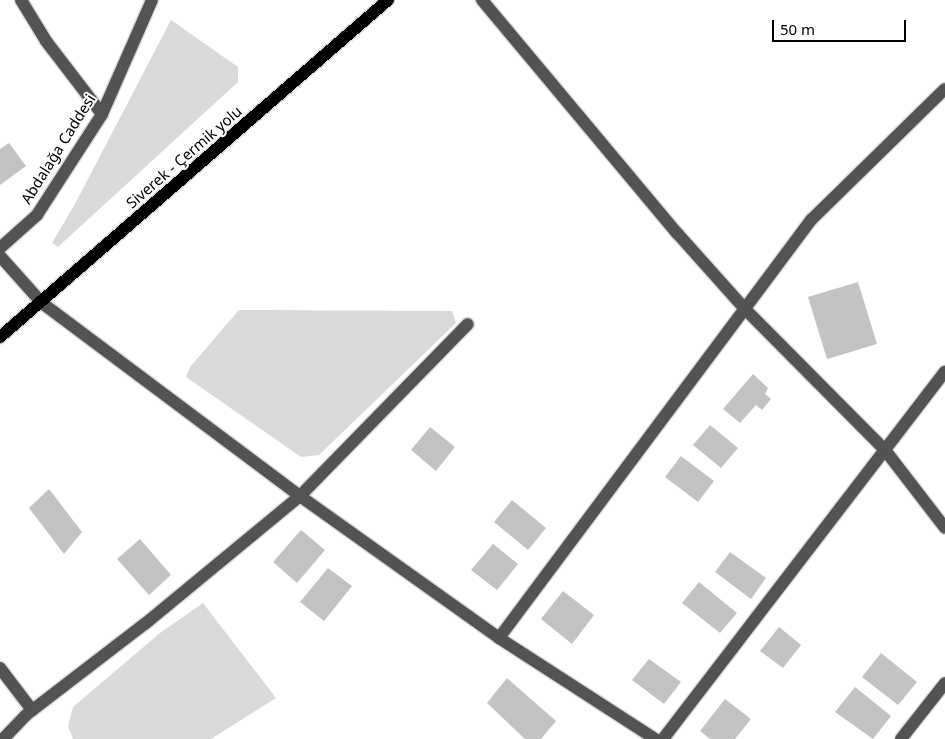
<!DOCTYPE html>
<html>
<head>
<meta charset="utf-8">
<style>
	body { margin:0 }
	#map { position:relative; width:945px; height:739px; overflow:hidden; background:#fff; font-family:"Noto Sans",sans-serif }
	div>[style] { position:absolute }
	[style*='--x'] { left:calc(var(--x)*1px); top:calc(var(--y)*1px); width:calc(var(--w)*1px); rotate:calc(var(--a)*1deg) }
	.green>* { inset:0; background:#dadada }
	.building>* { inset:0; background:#c3c3c3 }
	.roads { filter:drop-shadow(1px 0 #dbdbdb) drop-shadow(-1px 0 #dbdbdb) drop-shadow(0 1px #dbdbdb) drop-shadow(0 -1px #dbdbdb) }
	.minor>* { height:12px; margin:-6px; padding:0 6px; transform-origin:6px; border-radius:6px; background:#535353 }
	.major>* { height:12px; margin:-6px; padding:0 6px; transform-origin:6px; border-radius:6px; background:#000 }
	span { translate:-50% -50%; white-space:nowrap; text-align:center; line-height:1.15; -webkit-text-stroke:4px #fff; paint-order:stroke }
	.street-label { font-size:15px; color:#000 }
	.scale { position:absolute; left:772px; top:20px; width:134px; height:22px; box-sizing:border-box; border:2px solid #000; border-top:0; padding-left:6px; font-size:15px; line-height:18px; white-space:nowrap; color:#000; -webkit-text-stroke:4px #fff; paint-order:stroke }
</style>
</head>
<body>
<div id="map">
	<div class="green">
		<i style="clip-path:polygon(171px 20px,238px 67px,238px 82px,58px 247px,52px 243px,76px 202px)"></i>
		<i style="clip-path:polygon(239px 310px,452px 311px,456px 323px,319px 455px,301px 457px,186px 377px,190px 367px)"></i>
		<i style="clip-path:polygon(203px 603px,276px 698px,211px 739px,73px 739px,68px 726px,73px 707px,160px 633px)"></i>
	</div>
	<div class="building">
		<i style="clip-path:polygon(9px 143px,26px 166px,0 185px,0 149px)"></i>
		<i style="clip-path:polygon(858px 282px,877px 344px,827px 359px,808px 297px)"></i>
		<i style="clip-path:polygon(753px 374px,768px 388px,765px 394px,771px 399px,762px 410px,756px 405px,740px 423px,723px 409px)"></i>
		<i style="clip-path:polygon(710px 425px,738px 448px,721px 468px,693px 445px)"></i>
		<i style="clip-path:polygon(430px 427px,455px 447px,436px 471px,411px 450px)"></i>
		<i style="clip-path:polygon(681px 456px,714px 481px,698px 502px,665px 477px)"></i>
		<i style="clip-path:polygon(49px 489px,82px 532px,64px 554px,29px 508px)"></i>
		<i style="clip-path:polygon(512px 500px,546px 528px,528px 550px,494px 522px)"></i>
		<i style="clip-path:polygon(301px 530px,325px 550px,297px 583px,273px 562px)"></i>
		<i style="clip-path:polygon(140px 539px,171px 575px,149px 595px,117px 559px)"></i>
		<i style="clip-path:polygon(493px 544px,518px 564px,497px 590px,471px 570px)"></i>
		<i style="clip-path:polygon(730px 552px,766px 578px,751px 599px,715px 572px)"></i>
		<i style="clip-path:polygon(328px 568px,352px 586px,324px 621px,300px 602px)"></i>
		<i style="clip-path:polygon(699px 582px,737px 613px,720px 633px,682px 603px)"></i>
		<i style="clip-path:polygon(563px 591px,594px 615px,572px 644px,541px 619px)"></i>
		<i style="clip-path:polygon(779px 627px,801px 645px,783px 668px,760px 651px)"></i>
		<i style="clip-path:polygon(881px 653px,917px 682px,898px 705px,862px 677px)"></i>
		<i style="clip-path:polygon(649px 659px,681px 682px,664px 704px,632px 680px)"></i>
		<i style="clip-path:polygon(507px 678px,556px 721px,541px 739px,525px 739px,487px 703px)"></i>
		<i style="clip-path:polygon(855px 687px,891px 716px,873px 739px,835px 712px)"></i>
		<i style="clip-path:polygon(725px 699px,751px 719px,735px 739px,710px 739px,700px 731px)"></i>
	</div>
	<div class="roads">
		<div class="minor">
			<i style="--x:21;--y:0;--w:48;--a:58.6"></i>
			<i style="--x:46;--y:41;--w:92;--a:52.5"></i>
			<i style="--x:482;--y:0;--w:304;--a:50.1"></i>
			<i style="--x:677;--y:233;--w:102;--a:48.2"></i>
			<i style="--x:745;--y:309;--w:199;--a:45.2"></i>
			<i style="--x:885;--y:450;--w:98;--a:52.4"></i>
			<i style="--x:0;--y:248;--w:50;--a:-41.7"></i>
			<i style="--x:37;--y:215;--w:120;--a:-57.2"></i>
			<i style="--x:102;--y:114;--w:124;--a:-66.3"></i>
			<i style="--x:0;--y:256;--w:63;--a:48.2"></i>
			<i style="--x:42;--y:303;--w:322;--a:36.8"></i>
			<i style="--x:300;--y:496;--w:244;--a:35.5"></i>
			<i style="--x:499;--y:638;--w:186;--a:32.9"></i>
			<i style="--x:499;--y:638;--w:522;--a:-53.26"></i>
			<i style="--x:811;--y:220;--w:187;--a:-44.4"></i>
			<i style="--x:0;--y:668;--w:53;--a:52.7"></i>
			<i style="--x:3;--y:739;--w:33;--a:-46"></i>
			<i style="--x:26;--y:715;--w:151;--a:-37.5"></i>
			<i style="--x:146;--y:623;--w:200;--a:-39.5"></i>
			<i style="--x:300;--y:496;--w:240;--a:-45.7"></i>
			<i style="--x:663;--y:739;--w:463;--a:-52.5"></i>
			<i style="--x:901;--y:739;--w:71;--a:-51.8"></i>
		</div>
		<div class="major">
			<i style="--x:0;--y:337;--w:514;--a:-40.98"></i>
		</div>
	</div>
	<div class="street-label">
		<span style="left:58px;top:149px;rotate:-58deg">Abdalağa Caddesi</span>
		<span style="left:184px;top:157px;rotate:-41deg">Siverek - Çermik yolu</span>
	</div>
	<div class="scale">50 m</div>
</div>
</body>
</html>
